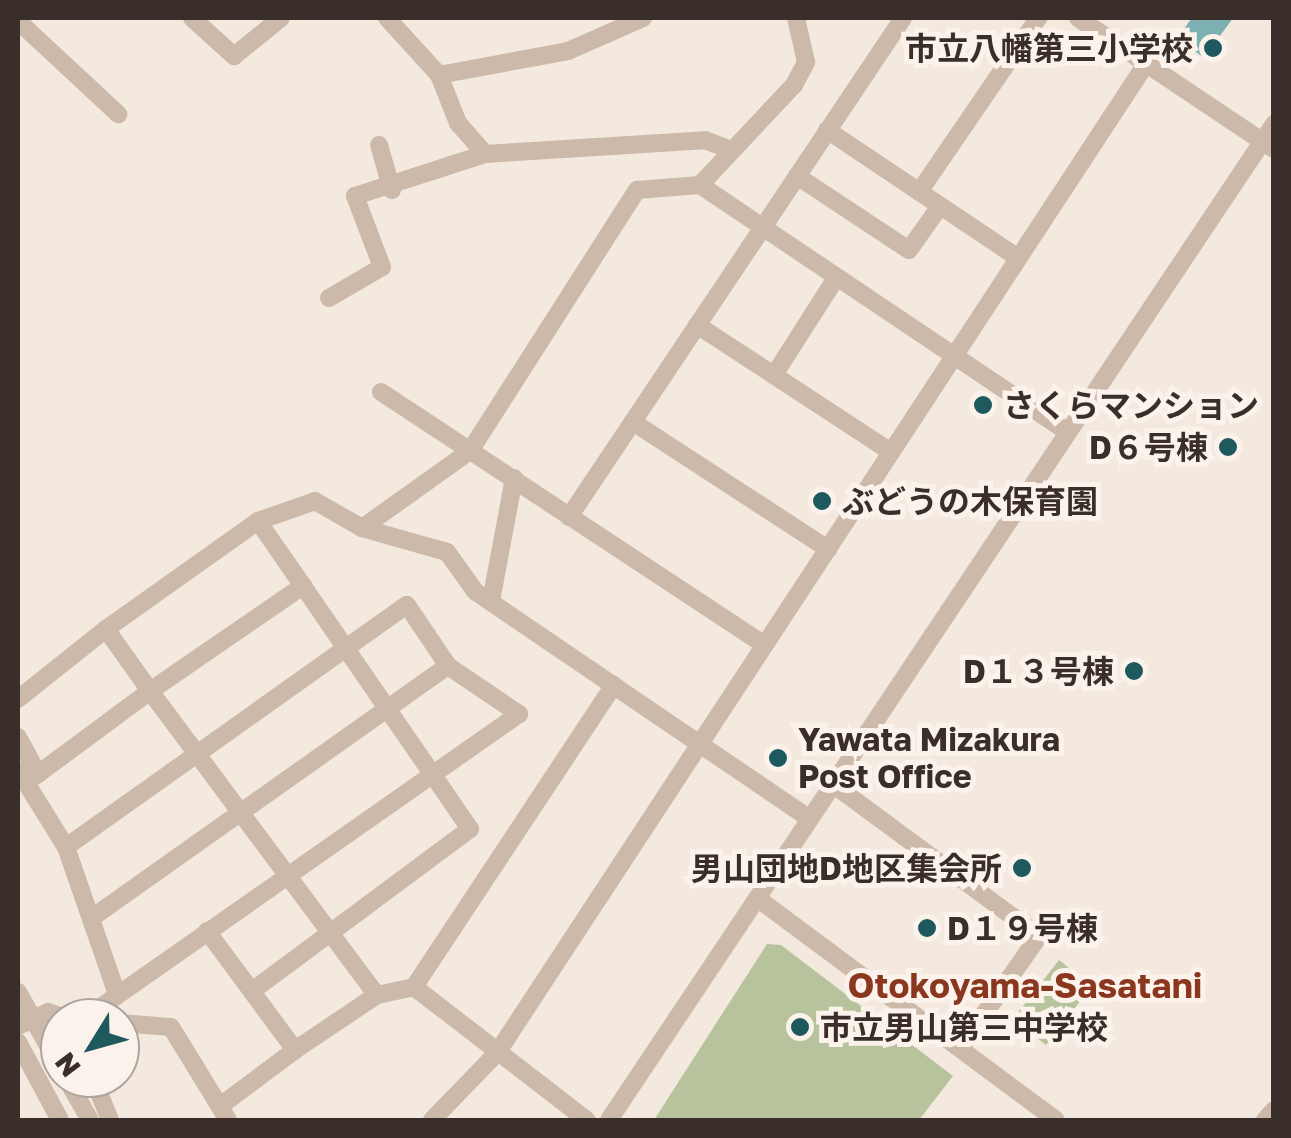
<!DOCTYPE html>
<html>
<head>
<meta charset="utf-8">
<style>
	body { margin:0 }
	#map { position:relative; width:1291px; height:1138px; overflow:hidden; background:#f4e9de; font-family:"Golos Text","Noto Sans JP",sans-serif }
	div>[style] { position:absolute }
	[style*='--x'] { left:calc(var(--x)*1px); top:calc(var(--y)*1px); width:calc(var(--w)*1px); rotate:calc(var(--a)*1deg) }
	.green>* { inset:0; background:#b7c39d }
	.water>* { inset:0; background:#7cb0b2 }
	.minor>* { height:18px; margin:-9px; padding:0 9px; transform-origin:9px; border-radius:9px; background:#ccb9a9 }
	.minor-bridge>* { height:18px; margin:-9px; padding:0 9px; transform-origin:9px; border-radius:9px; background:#ccb9a9 }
	.dots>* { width:28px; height:28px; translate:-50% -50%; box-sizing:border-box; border:5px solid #fbf3eb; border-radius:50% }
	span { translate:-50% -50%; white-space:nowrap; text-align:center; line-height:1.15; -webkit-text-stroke:10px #fbf3eb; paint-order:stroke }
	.poi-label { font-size:32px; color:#392e29; font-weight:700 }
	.right { translate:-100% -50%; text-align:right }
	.left { translate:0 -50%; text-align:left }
	.neighbourhood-label { font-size:35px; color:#8b371f; font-weight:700 }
	.frame { position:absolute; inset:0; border:20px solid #392e29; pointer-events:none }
	.north { position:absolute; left:40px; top:998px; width:100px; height:100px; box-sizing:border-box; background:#fbf3eb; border:2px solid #ada49d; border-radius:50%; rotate:233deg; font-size:28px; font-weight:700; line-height:40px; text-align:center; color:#392e29 }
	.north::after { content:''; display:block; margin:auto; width:35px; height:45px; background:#1d595d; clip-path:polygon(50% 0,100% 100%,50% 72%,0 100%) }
</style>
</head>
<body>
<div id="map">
	<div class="green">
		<i style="clip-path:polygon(767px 944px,781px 945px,953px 1076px,919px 1120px,654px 1120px)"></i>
		<i style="clip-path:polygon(1059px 960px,1092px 986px,1046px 1045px,1013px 1019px)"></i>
	</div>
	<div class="water">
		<i style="clip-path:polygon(1192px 18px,1233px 18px,1204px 58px,1177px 38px)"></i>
	</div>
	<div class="minor">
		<i style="--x:192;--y:18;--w:57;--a:42.1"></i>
		<i style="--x:234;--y:56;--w:60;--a:-39"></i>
		<i style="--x:387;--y:18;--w:77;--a:47.6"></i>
		<i style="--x:439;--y:75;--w:52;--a:68.4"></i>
		<i style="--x:458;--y:123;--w:41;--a:48.9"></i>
		<i style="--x:485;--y:154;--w:220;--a:-3.6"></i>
		<i style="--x:705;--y:140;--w:28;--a:21"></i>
		<i style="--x:1078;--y:18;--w:236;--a:33.8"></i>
		<i style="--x:18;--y:21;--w:137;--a:42.9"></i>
		<i style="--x:439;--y:75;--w:131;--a:-10.5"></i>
		<i style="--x:568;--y:51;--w:82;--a:-23.7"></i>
		<i style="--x:827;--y:130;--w:230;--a:33.8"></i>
		<i style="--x:379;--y:145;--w:47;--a:73.9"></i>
		<i style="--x:797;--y:176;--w:134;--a:33.5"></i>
		<i style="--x:909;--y:250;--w:54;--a:-54.8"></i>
		<i style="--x:700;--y:185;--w:137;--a:-46.8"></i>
		<i style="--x:794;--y:85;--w:26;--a:-62"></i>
		<i style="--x:806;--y:62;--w:45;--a:-102.8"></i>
		<i style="--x:919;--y:192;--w:211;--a:-55.6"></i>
		<i style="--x:329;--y:298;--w:61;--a:-30.3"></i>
		<i style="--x:382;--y:267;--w:76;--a:-110.8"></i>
		<i style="--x:355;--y:196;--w:137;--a:-17.9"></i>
		<i style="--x:697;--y:325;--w:232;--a:33.2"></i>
		<i style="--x:774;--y:375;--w:115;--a:-57.4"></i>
		<i style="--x:381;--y:392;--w:459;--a:33.4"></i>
		<i style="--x:633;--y:422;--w:233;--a:33.1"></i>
		<i style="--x:569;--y:517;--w:600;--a:-56.2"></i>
		<i style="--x:258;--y:521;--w:60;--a:-19.3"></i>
		<i style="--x:315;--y:501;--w:54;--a:29.9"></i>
		<i style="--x:491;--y:601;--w:125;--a:-79.4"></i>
		<i style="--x:106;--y:629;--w:186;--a:-35.4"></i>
		<i style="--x:258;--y:521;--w:79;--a:55.3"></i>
		<i style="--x:18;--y:699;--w:112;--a:-38.5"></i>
		<i style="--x:106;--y:629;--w:76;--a:54.6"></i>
		<i style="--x:150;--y:691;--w:186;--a:-34.5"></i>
		<i style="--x:303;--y:586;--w:295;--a:55.5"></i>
		<i style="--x:470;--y:829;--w:272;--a:143.4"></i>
		<i style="--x:18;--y:737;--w:42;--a:61.6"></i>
		<i style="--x:38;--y:774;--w:11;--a:146"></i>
		<i style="--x:18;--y:770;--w:91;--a:58.1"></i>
		<i style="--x:66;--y:847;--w:156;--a:70.9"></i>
		<i style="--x:38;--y:774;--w:139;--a:-36.5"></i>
		<i style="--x:150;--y:691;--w:379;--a:53.3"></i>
		<i style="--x:834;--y:785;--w:255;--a:36.4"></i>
		<i style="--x:1039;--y:936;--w:136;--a:125.1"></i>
		<i style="--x:810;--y:819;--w:405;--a:-145.8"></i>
		<i style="--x:475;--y:591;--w:48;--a:-125.7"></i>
		<i style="--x:447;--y:552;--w:88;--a:-164.2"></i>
		<i style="--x:362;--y:528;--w:133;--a:-35.5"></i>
		<i style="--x:470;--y:451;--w:310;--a:-57.4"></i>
		<i style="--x:637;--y:190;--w:63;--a:-4.5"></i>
		<i style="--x:700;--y:185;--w:443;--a:33.9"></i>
		<i style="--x:66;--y:847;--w:418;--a:-35.4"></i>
		<i style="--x:407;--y:605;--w:73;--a:56.1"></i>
		<i style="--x:448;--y:666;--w:86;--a:34.1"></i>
		<i style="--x:519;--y:714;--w:530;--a:144.99"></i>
		<i style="--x:761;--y:901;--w:367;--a:36.6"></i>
		<i style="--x:93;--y:917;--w:435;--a:-35.3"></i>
		<i style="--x:207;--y:931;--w:148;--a:53.5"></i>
		<i style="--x:295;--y:1050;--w:99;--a:-33.9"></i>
		<i style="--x:377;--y:995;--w:38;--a:-12"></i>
		<i style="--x:414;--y:987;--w:218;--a:37.6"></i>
		<i style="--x:414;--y:987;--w:362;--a:-56.5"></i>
		<i style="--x:18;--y:992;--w:86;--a:60.8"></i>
		<i style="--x:48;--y:1012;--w:18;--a:19"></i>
		<i style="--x:120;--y:1023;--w:51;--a:4.5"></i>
		<i style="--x:171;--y:1027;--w:109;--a:58.5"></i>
		<i style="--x:18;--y:1042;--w:89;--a:61.7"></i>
		<i style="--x:66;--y:1078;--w:48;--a:60.3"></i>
		<i style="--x:93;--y:1078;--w:45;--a:68"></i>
		<i style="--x:220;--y:1106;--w:94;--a:-36.7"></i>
		<i style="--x:432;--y:1120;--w:93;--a:-45.9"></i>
		<i style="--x:497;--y:1053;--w:1183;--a:-56.73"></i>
		<i style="--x:609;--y:1120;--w:1198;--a:-56.27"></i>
		<i style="--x:1265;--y:1120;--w:13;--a:-48"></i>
	</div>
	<div class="minor-bridge">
		<i style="--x:18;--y:1026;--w:33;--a:-25"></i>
	</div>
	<div class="dots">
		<i style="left:1213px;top:48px;background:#1d595d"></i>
		<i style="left:983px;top:405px;background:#1d595d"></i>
		<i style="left:1228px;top:447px;background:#1d595d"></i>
		<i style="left:822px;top:501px;background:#1d595d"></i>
		<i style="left:1134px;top:671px;background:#1d595d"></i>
		<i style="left:778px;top:758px;background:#1d595d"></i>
		<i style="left:1022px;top:868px;background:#1d595d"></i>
		<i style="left:927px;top:928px;background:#1d595d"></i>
		<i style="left:800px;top:1027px;background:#1d595d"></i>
	</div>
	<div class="poi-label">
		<span class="right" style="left:1193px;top:48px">市立八幡第三小学校</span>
		<span class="left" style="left:1003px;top:405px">さくらマンション</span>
		<span class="right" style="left:1208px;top:447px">D６号棟</span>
		<span class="left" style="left:842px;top:501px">ぶどうの木保育園</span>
		<span class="right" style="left:1114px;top:671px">D１３号棟</span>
		<span class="left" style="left:798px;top:758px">Yawata Mizakura<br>Post Office</span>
		<span class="right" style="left:1002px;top:868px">男山団地D地区集会所</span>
		<span class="left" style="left:947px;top:928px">D１９号棟</span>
		<span class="left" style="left:820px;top:1027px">市立男山第三中学校</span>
	</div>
	<div class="neighbourhood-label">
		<span style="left:1025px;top:985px">Otokoyama-Sasatani</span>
	</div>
	<div class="frame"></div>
	<div class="north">N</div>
</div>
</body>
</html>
